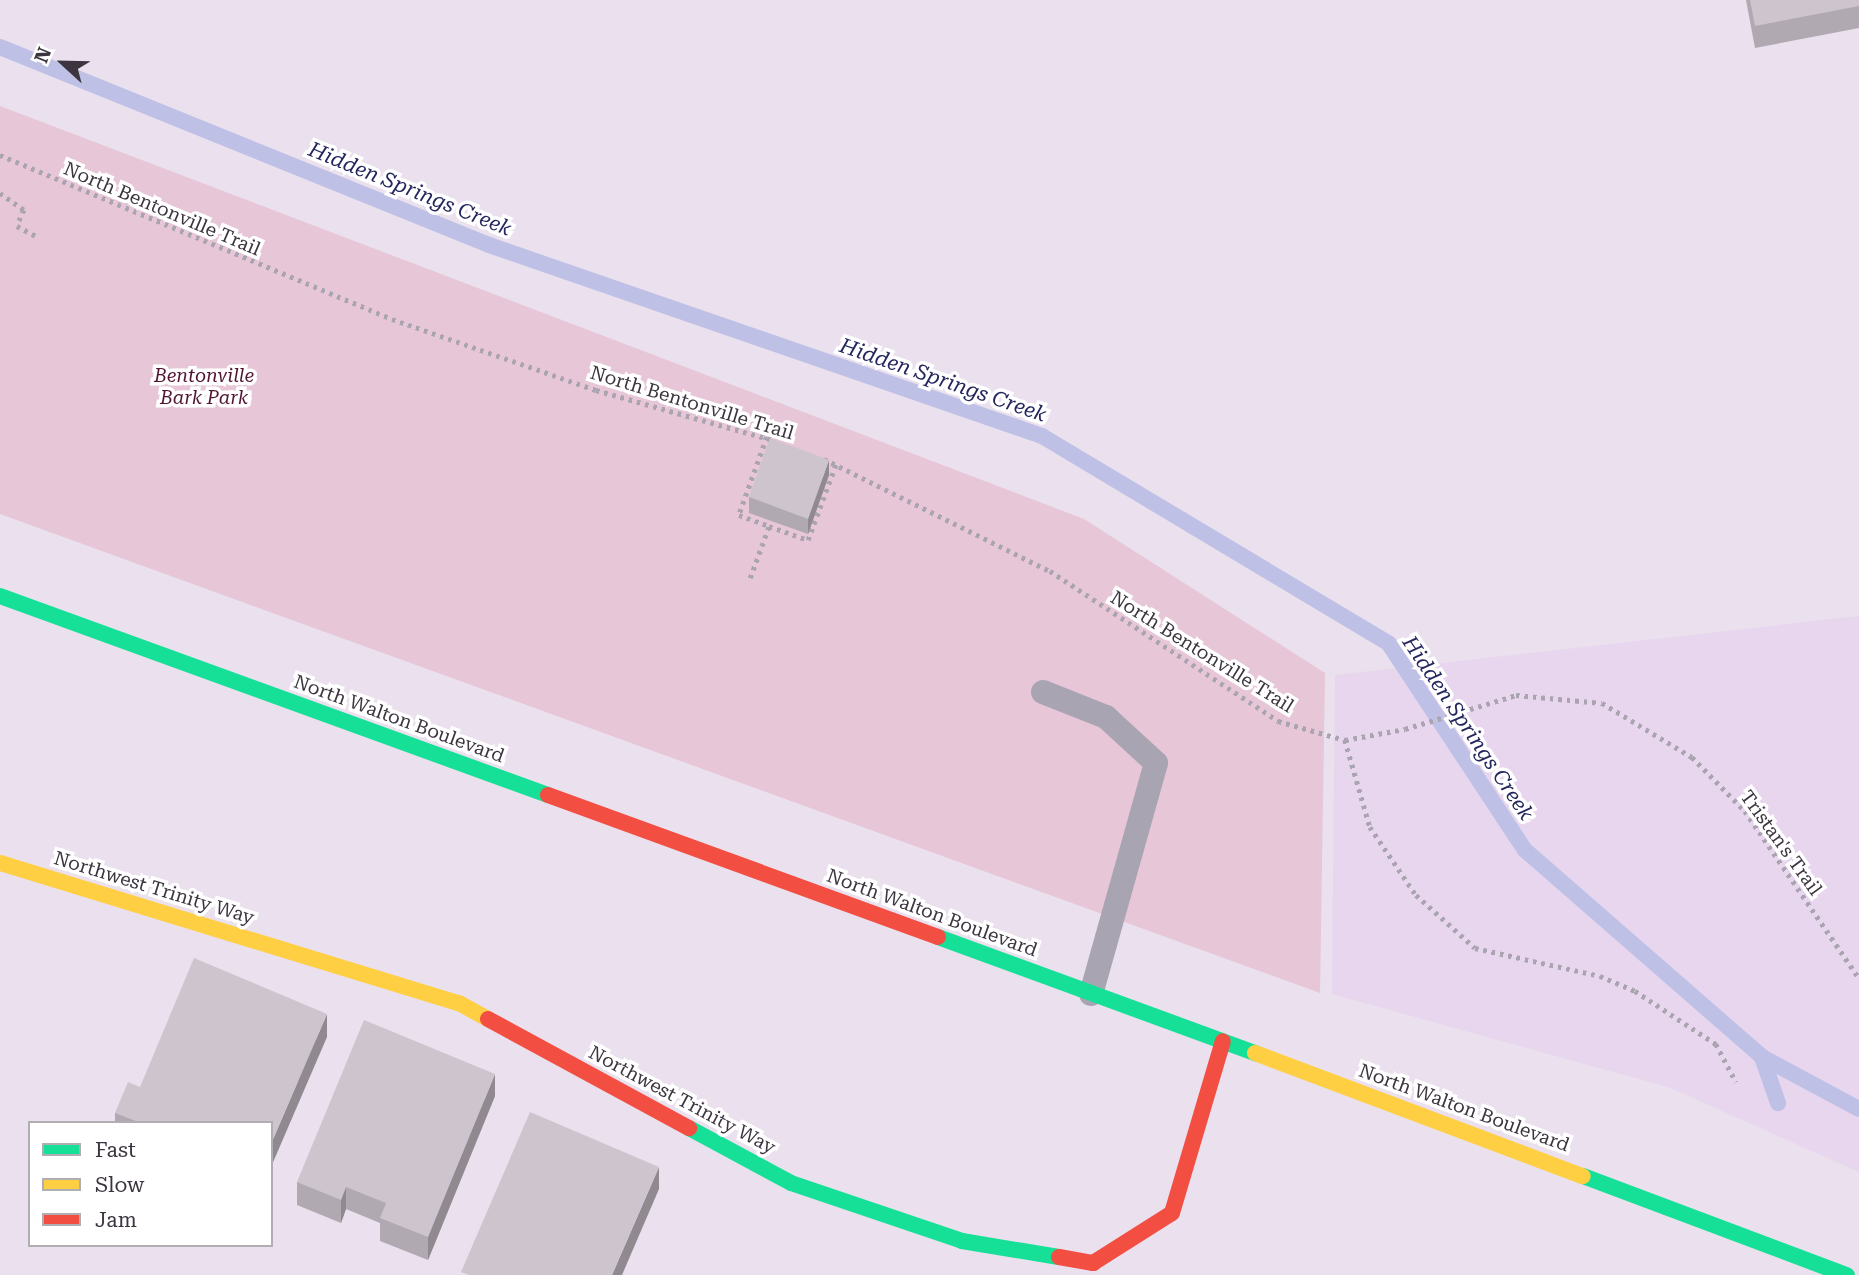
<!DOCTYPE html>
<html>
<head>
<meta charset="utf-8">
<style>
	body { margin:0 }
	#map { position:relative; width:1859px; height:1275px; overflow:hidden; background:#eae0ee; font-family:"Roboto Serif",serif }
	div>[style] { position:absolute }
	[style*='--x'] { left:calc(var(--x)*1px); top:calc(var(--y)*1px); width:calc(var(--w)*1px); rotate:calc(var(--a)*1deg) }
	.built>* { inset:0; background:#e7d6ee }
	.green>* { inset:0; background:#e6c6d7 }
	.stream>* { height:16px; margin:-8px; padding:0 8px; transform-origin:8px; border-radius:8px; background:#bec0e6 }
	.path>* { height:4.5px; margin-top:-2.25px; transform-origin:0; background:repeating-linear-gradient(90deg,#aaa4b0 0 3.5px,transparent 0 8.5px) }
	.lane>* { height:24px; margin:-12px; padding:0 12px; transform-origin:12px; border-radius:12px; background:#a9a4b2 }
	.fast>* { height:16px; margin:-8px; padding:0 8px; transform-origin:8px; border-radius:8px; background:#16e098 }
	.slow>* { height:16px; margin:-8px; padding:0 8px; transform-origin:8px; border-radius:8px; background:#ffcf43 }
	.jam>* { height:16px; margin:-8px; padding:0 8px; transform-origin:8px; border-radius:8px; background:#f24e42 }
	.wall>* { inset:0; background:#b0a9b1 }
	.shaded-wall>* { inset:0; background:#908990 }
	.building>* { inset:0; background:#cdc4ce }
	span { translate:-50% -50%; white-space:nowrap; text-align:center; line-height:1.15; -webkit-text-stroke:7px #fff; paint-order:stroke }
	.street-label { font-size:19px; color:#3c3540 }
	.park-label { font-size:19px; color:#521534; font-style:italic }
	.water-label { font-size:21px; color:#24265d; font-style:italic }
	.legend { position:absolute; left:28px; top:1121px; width:245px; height:126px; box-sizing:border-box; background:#fff; border:2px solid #b1aeb3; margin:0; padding:9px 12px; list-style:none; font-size:21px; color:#3c3540 }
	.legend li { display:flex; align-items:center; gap:14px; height:35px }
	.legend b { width:35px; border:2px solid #b1aeb3 }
	.north { position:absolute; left:28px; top:28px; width:70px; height:70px; -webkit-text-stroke:5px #fff; paint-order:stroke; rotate:292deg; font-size:19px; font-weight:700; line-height:28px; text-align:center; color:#3c3540 }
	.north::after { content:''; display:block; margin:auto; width:24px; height:32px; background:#3c3540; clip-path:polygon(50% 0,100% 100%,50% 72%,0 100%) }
</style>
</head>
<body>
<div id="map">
	<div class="built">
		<i style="clip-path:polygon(1859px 616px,1859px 1172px,1668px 1087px,1332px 994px,1335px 675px)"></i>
	</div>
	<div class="green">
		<i style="clip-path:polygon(0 106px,1084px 519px,1325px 673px,1320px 993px,0 514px)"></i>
	</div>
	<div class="stream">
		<i style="--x:0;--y:47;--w:528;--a:22.04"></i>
		<i style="--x:489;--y:245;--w:585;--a:19.05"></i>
		<i style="--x:1042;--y:436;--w:405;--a:30.9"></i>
		<i style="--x:1389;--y:644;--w:247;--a:56.6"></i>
		<i style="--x:1525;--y:850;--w:315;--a:41.1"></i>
		<i style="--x:1762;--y:1057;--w:49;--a:70.8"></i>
		<i style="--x:1762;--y:1057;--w:110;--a:28.2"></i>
	</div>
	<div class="path">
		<i style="--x:0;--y:155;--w:425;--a:22.7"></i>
		<i style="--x:392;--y:319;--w:216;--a:19.2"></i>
		<i style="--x:596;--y:390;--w:184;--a:15.8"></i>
		<i style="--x:0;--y:193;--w:29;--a:35"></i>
		<i style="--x:24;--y:210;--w:17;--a:114"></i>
		<i style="--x:17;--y:226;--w:24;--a:28"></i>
		<i style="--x:767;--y:437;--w:83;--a:109.7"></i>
		<i style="--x:739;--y:515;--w:32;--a:20"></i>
		<i style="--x:824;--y:459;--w:252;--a:26.4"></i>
		<i style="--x:1050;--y:571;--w:273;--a:33.3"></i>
		<i style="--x:1278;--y:721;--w:70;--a:15.8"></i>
		<i style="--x:1345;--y:740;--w:61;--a:-10.4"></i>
		<i style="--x:1405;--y:729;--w:116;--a:-17"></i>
		<i style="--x:1516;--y:695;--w:86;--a:5.3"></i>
		<i style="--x:1602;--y:703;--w:105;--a:31"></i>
		<i style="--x:1692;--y:757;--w:76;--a:45.5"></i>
		<i style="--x:1745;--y:811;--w:202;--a:55.7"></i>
		<i style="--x:750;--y:578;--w:55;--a:-69.9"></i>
		<i style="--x:769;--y:526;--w:41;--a:19.7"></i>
		<i style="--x:808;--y:540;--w:81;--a:-69.8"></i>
		<i style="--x:1345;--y:740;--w:91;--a:74"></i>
		<i style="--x:1370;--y:827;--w:82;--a:55.9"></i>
		<i style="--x:1416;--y:895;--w:79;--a:41.9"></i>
		<i style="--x:1475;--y:948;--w:128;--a:12.6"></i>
		<i style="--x:1600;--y:976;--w:38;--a:23"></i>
		<i style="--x:1635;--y:991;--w:97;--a:33.2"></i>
		<i style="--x:1716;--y:1044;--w:43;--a:62.2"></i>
	</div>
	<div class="lane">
		<i style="--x:1043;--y:692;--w:68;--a:21.6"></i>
		<i style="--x:1106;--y:717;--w:68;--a:42.6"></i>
		<i style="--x:1156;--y:763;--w:240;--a:105.7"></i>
	</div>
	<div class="fast">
		<i style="--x:0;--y:596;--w:583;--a:19.96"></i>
		<i style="--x:938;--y:937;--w:338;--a:20.1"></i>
		<i style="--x:689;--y:1128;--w:116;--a:28.3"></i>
		<i style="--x:791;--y:1183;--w:181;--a:18.7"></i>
		<i style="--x:962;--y:1241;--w:98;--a:9.4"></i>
		<i style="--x:1583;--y:1176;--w:282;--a:20.6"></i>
	</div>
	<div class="slow">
		<i style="--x:0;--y:863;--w:480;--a:17"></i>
		<i style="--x:459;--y:1003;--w:33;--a:29"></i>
		<i style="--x:1255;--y:1053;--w:350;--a:20.6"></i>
	</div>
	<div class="jam">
		<i style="--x:548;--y:795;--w:415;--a:20"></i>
		<i style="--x:488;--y:1019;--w:229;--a:28.5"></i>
		<i style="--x:1059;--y:1257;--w:35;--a:10"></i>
		<i style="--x:1093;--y:1263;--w:93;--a:-32.3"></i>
		<i style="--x:1172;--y:1213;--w:179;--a:-73.5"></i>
	</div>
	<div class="wall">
		<i style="clip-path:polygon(1746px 0,1859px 0,1859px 28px,1755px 48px)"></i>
		<i style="clip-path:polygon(829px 475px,808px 534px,749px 513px,749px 497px)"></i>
		<i style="clip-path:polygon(327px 1037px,271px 1123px,115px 1123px,115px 1113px,140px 1087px)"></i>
		<i style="clip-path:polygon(495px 1096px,428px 1260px,380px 1241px,380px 1223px,346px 1209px,341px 1223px,297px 1205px,297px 1182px)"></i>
	</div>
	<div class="shaded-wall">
		<i style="clip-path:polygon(829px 460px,829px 475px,808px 534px,808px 519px)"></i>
		<i style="clip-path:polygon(327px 1014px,327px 1037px,271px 1167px,271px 1144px)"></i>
		<i style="clip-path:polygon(495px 1074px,495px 1096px,428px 1260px,428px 1237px)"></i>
		<i style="clip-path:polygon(659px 1167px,659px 1189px,622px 1275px,612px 1275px)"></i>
		<i style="clip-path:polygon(346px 1187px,346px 1209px,341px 1223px,341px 1200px)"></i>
	</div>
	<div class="building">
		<i style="clip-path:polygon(1750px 0,1859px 0,1859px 6px,1755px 26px)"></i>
		<i style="clip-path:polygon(770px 438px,829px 460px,808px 519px,749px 497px)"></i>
		<i style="clip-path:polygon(194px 958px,327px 1014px,271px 1144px,271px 1123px,141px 1123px,115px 1113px,128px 1082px,140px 1087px)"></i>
		<i style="clip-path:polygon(364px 1020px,495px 1074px,428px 1237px,380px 1218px,386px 1203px,346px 1187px,341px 1200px,297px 1182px)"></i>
		<i style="clip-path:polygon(530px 1112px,659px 1167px,612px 1275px,469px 1275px,461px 1272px)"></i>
	</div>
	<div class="street-label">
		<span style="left:162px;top:209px;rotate:23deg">North Bentonville Trail</span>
		<span style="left:692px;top:403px;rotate:17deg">North Bentonville Trail</span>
		<span style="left:1202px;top:652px;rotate:32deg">North Bentonville Trail</span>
		<span style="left:399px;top:719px;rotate:20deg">North Walton Boulevard</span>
		<span style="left:1781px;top:843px;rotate:54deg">Tristan's Trail</span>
		<span style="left:154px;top:888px;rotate:17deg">Northwest Trinity Way</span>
		<span style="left:932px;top:913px;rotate:20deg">North Walton Boulevard</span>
		<span style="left:682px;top:1100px;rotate:28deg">Northwest Trinity Way</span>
		<span style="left:1464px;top:1108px;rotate:20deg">North Walton Boulevard</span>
	</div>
	<div class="park-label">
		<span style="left:204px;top:387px">Bentonville<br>Bark Park</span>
	</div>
	<div class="water-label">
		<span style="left:410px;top:189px;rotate:22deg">Hidden Springs Creek</span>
		<span style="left:943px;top:380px;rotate:19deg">Hidden Springs Creek</span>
		<span style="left:1468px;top:728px;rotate:56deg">Hidden Springs Creek</span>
	</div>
	<ul class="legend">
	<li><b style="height:9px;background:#16e098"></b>Fast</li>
	<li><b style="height:9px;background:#ffcf43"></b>Slow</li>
	<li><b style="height:9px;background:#f24e42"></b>Jam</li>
	</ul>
	<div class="north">N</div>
</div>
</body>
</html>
